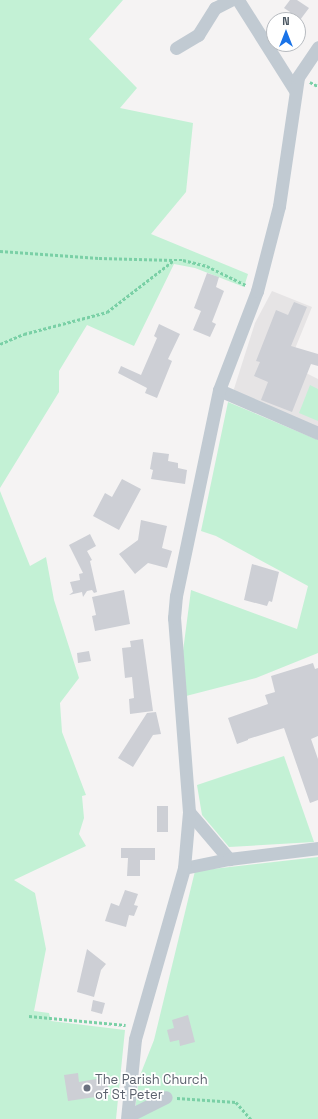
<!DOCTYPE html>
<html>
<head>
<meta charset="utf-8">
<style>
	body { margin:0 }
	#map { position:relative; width:318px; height:1119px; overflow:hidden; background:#f5f3f3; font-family:"Space Grotesk",sans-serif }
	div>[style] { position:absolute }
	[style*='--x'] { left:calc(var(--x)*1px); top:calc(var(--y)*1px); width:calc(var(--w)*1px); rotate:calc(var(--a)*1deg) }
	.education>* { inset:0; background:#e6e4e5 }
	.green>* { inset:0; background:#c3f1d5 }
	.building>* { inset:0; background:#cdcfd5 }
	.path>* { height:2.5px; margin-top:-1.25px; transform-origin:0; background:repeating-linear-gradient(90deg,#7ad0a6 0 3px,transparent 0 5px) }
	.minor>* { height:13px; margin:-6.5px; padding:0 6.5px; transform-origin:6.5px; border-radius:6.5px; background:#c1cad2 }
	.dots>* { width:11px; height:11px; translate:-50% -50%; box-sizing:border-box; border:2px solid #fff; border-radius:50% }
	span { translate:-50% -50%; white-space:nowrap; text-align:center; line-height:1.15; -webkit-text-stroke:3.5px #fff; paint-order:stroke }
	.worship-label { font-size:13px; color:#5b616d }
	.left { translate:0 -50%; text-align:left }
	.north { position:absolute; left:266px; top:12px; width:40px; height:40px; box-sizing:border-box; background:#fff; border:1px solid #b7bbc0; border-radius:50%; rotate:0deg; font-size:11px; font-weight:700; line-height:16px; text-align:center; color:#4a5661 }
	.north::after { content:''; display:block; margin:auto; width:14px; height:18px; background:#1a73e8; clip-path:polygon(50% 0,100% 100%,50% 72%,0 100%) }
</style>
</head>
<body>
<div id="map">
	<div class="education">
		<i style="clip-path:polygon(272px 291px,312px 307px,290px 361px,302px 371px,318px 379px,318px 429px,233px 392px,255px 323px)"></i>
	</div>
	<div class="green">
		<i style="clip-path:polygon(0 0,123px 0,89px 39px,137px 88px,120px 108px,193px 123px,186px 192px,151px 234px,248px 274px,244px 287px,195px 268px,174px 264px,134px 346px,87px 325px,59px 371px,59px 392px,0 488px)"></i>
		<i style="clip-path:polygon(310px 385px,318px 389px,318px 421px,299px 413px)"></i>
		<i style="clip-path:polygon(228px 402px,318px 440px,318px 653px,256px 678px,186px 696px,183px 651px,191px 590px,297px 629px,308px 586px,216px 536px,201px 531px)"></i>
		<i style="clip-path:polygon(0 491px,30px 566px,46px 557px,54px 600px,79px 678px,60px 703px,62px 732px,86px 795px,82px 796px,84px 818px,79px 834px,86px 846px,14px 880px,35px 893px,46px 949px,34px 1011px,49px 1013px,51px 1021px,125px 1030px,116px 1119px,0 1119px)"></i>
		<i style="clip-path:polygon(284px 756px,314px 842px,229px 847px,202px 815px,197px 785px)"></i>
		<i style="clip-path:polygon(318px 857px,318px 1119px,134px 1119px,139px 1078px,154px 1040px,195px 871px)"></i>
	</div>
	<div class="building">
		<i style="clip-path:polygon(290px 0,297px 0,309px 8px,300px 20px,284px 20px,290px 12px,284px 8px)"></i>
		<i style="clip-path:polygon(207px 273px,219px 277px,216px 287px,224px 291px,212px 322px,216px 324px,210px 337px,193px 330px,201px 311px,194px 308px)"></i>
		<i style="clip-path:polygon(294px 302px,307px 307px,291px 346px,318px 354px,318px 366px,311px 364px,292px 412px,261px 400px,268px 382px,254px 376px,260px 362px,256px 361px,276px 310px,288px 315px)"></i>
		<i style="clip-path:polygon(159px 324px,180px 334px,168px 359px,172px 361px,157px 398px,145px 393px,147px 388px,118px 373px,121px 366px,141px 375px,157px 338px,154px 336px)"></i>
		<i style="clip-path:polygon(153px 452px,169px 454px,168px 461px,178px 463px,178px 468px,187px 470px,185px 484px,151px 479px,153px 470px,150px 469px)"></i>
		<i style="clip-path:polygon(122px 479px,141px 489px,119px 530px,93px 516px,105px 493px,112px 497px)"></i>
		<i style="clip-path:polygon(141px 520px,167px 526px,162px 548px,172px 551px,167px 568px,148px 563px,135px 574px,119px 554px,138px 540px)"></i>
		<i style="clip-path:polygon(90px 534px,96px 546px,87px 551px,92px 560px,90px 561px,97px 592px,94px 593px,92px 590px,87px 591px,83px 597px,82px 592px,69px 595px,73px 592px,70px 582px,80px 580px,79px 574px,83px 573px,69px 545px)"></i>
		<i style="clip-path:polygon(252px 564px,279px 572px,272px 602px,269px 601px,267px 606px,244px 600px)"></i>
		<i style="clip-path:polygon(124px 590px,130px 624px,95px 631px,92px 616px,96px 615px,92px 597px)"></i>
		<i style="clip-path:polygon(143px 639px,153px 711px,130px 714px,129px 699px,134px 698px,132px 677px,125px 678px,122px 648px,131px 647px,130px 641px)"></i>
		<i style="clip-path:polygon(89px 651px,91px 661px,78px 663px,77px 653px)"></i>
		<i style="clip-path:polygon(313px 663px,315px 669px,318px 668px,318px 736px,311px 739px,318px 759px,318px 800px,310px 803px,284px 728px,248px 739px,248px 740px,237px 744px,228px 718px,268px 704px,265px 695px,275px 692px,271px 676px)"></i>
		<i style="clip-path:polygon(156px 712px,161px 734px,153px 735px,133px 767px,118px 758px,147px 713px)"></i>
		<i style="clip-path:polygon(157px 806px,168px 806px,168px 832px,157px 832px)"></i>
		<i style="clip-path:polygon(121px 848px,155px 848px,155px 860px,140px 860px,140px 876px,127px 876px,128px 858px,121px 858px)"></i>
		<i style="clip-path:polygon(125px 890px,138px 894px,134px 905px,138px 906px,134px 916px,129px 915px,126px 927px,105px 921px,111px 903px,119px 906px)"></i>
		<i style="clip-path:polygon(87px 949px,106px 964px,101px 970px,94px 997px,77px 992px)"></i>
		<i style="clip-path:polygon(93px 1000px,105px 1003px,102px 1014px,91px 1011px)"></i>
		<i style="clip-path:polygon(188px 1015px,195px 1042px,180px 1046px,179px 1040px,170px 1042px,167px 1030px,174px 1028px,172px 1020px)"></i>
		<i style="clip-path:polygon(78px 1073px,79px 1082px,107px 1077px,109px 1095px,68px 1101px,64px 1075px)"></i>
	</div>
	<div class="path">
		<i style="--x:310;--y:82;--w:9;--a:27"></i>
		<i style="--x:0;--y:251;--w:99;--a:4"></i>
		<i style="--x:99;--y:258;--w:75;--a:1.5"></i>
		<i style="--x:0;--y:344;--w:26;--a:-23"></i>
		<i style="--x:24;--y:334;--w:86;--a:-14.8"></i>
		<i style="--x:107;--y:312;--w:85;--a:-37.8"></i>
		<i style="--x:174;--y:260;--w:9;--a:0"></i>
		<i style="--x:183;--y:260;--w:25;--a:14"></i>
		<i style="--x:207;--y:266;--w:43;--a:26"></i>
		<i style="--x:29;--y:1016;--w:97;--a:5.3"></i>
		<i style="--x:177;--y:1098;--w:59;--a:3.9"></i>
		<i style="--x:236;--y:1102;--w:23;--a:49"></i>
	</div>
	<div class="minor">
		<i style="--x:238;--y:0;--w:107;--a:57.7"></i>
		<i style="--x:176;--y:48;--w:26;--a:-31"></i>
		<i style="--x:198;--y:35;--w:32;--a:-58"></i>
		<i style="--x:215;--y:8;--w:18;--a:-27"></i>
		<i style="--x:219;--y:390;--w:108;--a:23.5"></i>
		<i style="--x:189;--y:812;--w:62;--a:49.6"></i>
		<i style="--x:184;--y:868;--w:46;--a:-11.3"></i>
		<i style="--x:229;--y:859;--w:90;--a:-7"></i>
		<i style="--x:128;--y:1116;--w:42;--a:-26.6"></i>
		<i style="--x:127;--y:1119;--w:80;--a:-84.3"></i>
		<i style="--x:135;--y:1039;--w:178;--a:-74"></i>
		<i style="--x:184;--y:868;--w:56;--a:-84.9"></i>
		<i style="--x:189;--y:812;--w:195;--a:-94.4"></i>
		<i style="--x:174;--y:618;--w:22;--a:-85"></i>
		<i style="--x:176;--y:596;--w:210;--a:-78.2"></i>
		<i style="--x:219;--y:390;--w:106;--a:-69"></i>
		<i style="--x:257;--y:291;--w:88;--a:-75.5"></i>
		<i style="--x:279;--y:206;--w:130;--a:-81.6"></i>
		<i style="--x:298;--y:77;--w:36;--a:-56"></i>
	</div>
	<div class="dots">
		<i style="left:87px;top:1088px;background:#6b7280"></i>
	</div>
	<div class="worship-label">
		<span class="left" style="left:95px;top:1088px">The Parish Church<br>of St Peter</span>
	</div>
	<div class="north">N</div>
</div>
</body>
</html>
